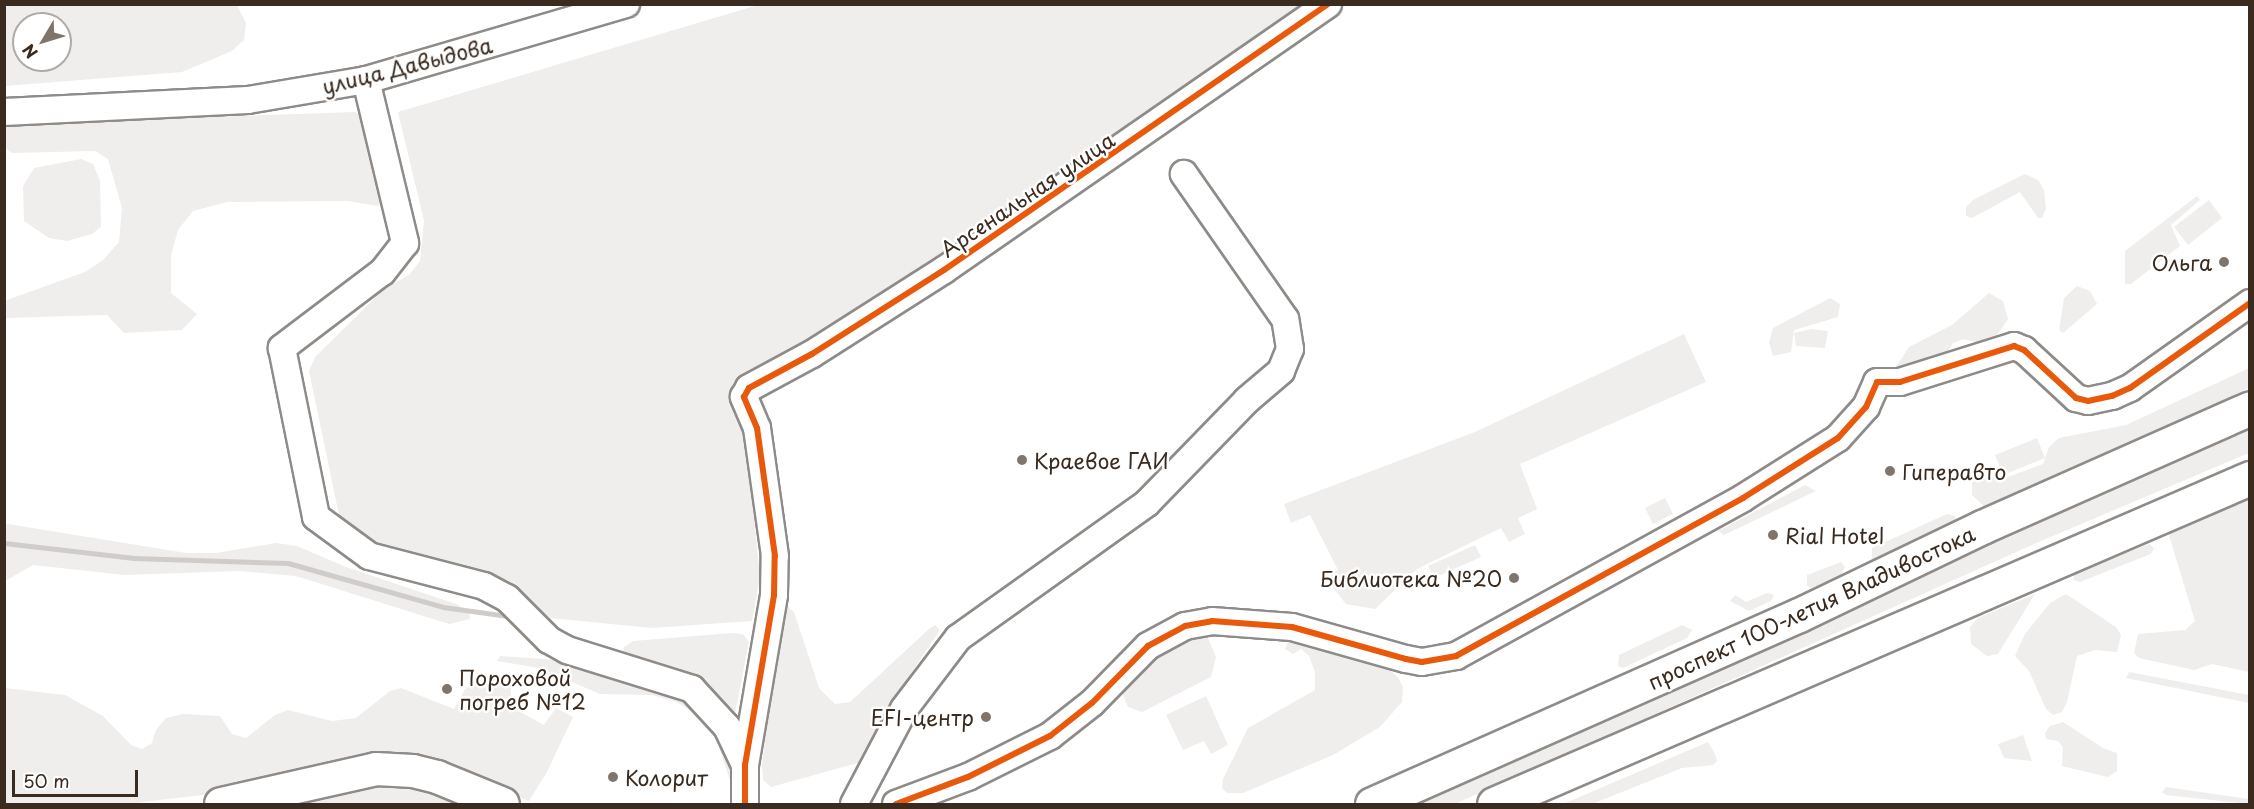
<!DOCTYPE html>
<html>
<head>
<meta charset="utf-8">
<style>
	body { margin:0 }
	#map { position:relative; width:2254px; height:809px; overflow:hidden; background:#fff; font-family:"Playpen Sans",sans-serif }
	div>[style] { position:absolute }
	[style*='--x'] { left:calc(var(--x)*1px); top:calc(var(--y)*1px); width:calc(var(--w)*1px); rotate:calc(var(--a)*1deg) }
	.built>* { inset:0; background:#efeeed }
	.stream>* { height:5px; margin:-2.5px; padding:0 2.5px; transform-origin:2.5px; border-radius:2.5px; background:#d0ccca }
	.roads { filter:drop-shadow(2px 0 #8e8b88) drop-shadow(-2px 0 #8e8b88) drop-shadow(0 2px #8e8b88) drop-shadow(0 -2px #8e8b88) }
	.minor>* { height:26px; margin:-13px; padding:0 13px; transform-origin:13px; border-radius:13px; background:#fff }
	.major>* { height:32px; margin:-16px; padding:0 16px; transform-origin:16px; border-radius:16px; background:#fff }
	.highway>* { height:33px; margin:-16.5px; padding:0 16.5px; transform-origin:16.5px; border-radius:16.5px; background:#fff }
	.cycleway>* { height:6px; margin:-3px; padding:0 3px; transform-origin:3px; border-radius:3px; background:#e8590c }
	.dots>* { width:16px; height:16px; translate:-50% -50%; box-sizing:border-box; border:3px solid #fff; border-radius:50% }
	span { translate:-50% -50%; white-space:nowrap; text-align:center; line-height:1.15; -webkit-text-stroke:5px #fff; paint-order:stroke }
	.street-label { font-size:21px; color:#3b2a1e }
	.poi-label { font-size:21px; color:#3b2a1e }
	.right { translate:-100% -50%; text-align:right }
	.left { translate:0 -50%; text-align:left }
	.frame { position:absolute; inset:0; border:6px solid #3b2a1e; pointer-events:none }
	.north { position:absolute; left:12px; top:12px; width:60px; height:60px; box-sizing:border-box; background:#fff; border:2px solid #b1aaa5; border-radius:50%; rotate:232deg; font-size:16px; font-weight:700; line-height:24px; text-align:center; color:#3b2a1e }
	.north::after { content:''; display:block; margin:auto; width:21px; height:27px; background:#80756d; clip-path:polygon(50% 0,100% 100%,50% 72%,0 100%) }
	.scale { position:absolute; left:12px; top:770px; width:126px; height:27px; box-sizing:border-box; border:3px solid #3b2a1e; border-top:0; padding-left:8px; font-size:18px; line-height:21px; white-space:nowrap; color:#3b2a1e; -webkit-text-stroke:4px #fff; paint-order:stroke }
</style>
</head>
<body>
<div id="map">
	<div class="built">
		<i style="clip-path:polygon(evenodd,5px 4px,237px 5px,246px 23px,244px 40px,232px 51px,182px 72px,5px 86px,5px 4px,24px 24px,60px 24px,60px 60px,24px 60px,24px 24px)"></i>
		<i style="clip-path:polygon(758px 5px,1314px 5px,742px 396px,760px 577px,752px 621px,652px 628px,550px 618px,510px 585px,389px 561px,340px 520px,309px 371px,315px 357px,384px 289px,409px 275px,420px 261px,424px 221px,398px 112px)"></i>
		<i style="clip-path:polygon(355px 112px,365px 119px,383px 202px,377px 206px,348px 201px,227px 202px,193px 211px,178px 230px,171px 256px,171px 293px,197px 314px,182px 330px,124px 333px,107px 315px,5px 318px,4px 301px,85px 272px,103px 260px,119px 242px,122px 208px,108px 159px,95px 151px,12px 153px,5px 148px,5px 124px)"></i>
		<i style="clip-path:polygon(81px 159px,93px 164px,100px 181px,101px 227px,92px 234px,67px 241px,49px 238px,24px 221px,23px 186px,34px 168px)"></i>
		<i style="clip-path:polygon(2025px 174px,2038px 180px,2044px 190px,2046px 209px,2042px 218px,2038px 218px,2020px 192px,1972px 218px,1966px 216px,1966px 207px,1973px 200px)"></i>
		<i style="clip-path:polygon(2197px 196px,2200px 200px,2171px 225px,2180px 246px,2131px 284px,2125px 284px,2125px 251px)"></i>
		<i style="clip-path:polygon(2209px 200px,2222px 218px,2188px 245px,2174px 227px)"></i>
		<i style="clip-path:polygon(2077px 286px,2090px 291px,2097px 304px,2063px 333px,2059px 330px,2064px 298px)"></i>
		<i style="clip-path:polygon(1989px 293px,2003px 301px,2008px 319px,1993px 341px,1983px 344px,1964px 339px,1953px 343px,1943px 359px,1894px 370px,1909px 347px,1952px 325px)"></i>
		<i style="clip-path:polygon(1830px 298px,1840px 304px,1838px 317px,1794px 330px,1791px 352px,1773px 356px,1769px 342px,1773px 328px)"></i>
		<i style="clip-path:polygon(1812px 329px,1828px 331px,1825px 348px,1796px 346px,1794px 333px)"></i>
		<i style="clip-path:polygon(1684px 334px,1706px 382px,1520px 464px,1537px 509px,1518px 518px,1525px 534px,1509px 542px,1501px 528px,1417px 569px,1375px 609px,1346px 604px,1324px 576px,1338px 570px,1310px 515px,1291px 523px,1284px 504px,1475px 432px)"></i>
		<i style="clip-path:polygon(2249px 368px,2249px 388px,2020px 498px,1988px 510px,1972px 495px,1972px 483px,1984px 474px,2000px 480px,2043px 464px,2049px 447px,2059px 438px,2126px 425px)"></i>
		<i style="clip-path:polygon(2249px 423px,2249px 453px,2034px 544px,1455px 804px,1415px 804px,1698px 676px,2056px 507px)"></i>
		<i style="clip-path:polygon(2037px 438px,2045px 458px,2003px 475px,1995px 455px)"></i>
		<i style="clip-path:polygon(1805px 485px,1816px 491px,1724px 535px,1718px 531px)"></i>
		<i style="clip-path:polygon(2249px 494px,2249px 672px,2212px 664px,2194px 670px,2139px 658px,2134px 653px,2138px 634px,2185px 630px,2195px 621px,2168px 532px,2173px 525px)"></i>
		<i style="clip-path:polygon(1665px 498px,1673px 514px,1653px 524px,1645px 508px)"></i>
		<i style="clip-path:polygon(1947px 514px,1955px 516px,1956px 524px,1876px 561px,1872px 559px,1872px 548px)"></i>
		<i style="clip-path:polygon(8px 524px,186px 553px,216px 553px,276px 543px,297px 546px,346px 567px,456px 604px,469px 612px,470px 619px,449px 624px,296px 576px,239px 571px,124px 575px,33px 565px,5px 581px,5px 525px)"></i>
		<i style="clip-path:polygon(2149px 544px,2154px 548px,2151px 554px,2080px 582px,2073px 580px,2074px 574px)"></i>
		<i style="clip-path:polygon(1475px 545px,1481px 557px,1434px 578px,1428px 566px)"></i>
		<i style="clip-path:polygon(1841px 562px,1845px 567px,1840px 576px,1811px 588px,1807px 586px,1807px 575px)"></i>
		<i style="clip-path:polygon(1767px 593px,1774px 595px,1771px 601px,1749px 611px,1730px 601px,1735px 595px,1746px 602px)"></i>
		<i style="clip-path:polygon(2035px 594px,1998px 654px,1987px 656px,1971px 644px,1970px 627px,1978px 618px)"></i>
		<i style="clip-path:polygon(2066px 594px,2116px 627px,2121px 635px,2117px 652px,2095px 650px,2077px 656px,2067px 702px,2062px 712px,2053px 715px,2046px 709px,2029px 671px,2015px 656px,2025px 634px,2050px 603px)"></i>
		<i style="clip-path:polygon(787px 606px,794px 612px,819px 688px,835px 704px,850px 702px,929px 629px,935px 625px,940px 630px,897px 694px,865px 761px,771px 787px,763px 780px,762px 766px,775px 648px)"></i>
		<i style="clip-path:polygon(1682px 625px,1692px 630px,1687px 638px,1623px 668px,1618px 666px,1619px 655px)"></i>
		<i style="clip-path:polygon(1205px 631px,1216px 657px,1211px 677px,1142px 712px,1128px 707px,1120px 687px,1153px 650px)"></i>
		<i style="clip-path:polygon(732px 633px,743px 634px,749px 642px,735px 714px,727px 710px,705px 682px,627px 657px,624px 652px,624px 647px,633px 641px)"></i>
		<i style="clip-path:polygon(1289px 639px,1382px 664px,1397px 676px,1403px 687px,1402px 702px,1380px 727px,1333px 755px,1243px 793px,1227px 793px,1222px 788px,1223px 779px,1248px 728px,1315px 690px,1315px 672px,1309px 656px,1301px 649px,1293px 654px,1285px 649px)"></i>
		<i style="clip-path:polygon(500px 656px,572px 661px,666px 688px,711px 716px,729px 756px,734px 793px,715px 735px,697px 715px,677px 702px,652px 695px,600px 694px,539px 668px,497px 661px)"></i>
		<i style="clip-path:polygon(2129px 672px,2249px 695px,2249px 703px,2126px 678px)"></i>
		<i style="clip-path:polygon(483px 677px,511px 688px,511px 707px,544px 725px,556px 708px,573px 717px,547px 772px,529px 801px,443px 767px,126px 804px,5px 804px,5px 688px,65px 695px,103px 716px,131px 745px,142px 749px,152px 743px,156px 730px,166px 718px,183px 714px,220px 716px,232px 734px,246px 738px,275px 715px,288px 710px,332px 721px,356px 718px,390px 691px,401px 688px,454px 709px,465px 689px)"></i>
		<i style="clip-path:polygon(1206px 696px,1228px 745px,1211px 754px,1204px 741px,1183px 750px,1166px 715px)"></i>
		<i style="clip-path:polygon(2063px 722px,2103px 748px,2117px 753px,2117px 771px,2108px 777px,2062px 766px,2063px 747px,2058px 741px,2046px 739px,2045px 733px,2050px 726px)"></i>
		<i style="clip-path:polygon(2023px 735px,2032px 761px,2004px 758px,1998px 744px)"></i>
		<i style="clip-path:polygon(1708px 742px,1715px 754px,1717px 761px,1713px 765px,1682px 768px,1592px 804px,1563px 804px)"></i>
		<i style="clip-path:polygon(398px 781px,465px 804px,286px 804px,363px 787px)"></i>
		<i style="clip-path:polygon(2166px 787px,2249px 799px,2249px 804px,2166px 795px,2162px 792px)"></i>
	</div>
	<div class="stream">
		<i style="--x:4;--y:543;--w:131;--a:6.6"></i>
		<i style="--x:134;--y:558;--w:154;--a:1.9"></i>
		<i style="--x:288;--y:563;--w:161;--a:15.8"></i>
		<i style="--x:443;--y:607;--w:72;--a:8"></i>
	</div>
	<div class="roads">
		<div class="minor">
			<i style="--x:366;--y:80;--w:168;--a:76.5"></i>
			<i style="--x:405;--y:243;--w:37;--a:128"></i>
			<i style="--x:382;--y:272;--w:126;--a:142.8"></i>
			<i style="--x:282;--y:348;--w:172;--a:78.6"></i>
			<i style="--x:316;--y:517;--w:66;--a:36.3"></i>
			<i style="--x:369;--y:556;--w:119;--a:14.6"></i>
			<i style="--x:484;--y:586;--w:26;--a:28"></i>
			<i style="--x:507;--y:598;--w:59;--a:45"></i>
			<i style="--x:549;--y:640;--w:21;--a:29"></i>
			<i style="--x:567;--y:650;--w:131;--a:17.3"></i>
			<i style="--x:692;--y:689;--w:52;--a:47.4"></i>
			<i style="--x:727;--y:727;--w:42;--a:64.7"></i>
			<i style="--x:4;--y:112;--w:244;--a:-2.8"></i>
			<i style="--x:248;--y:100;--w:120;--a:-9.6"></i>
			<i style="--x:366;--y:80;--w:271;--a:-16.3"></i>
			<i style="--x:745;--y:804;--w:39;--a:-90"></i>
			<i style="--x:745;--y:765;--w:172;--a:-80.3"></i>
			<i style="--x:774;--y:595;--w:39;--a:-89"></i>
			<i style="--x:775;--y:556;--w:129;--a:-98"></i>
			<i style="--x:757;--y:428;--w:34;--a:-113"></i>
			<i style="--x:744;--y:397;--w:10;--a:-61"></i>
			<i style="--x:749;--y:388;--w:72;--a:-28.4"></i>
			<i style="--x:812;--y:354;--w:156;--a:-32.5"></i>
			<i style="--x:944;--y:270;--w:467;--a:-34.7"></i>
			<i style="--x:854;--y:804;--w:107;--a:-62.2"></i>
			<i style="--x:904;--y:709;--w:89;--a:-52.7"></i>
			<i style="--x:958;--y:638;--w:232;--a:-35.5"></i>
			<i style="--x:1147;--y:503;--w:144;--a:-45.8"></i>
			<i style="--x:1247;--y:400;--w:45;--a:-40.5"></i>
			<i style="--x:1281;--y:371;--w:24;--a:-68"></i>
			<i style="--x:1290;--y:349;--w:30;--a:-99"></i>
			<i style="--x:1285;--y:319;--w:177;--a:-124.9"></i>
			<i style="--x:896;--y:804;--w:77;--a:-20.6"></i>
			<i style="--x:968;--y:777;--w:92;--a:-26.6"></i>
			<i style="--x:1050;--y:736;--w:53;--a:-38.2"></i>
			<i style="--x:1092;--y:703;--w:80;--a:-45.5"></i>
			<i style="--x:1148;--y:646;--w:42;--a:-28.4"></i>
			<i style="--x:1185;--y:626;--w:27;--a:-10"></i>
			<i style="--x:1212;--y:621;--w:80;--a:4.3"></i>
			<i style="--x:1292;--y:627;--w:118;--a:15.7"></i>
			<i style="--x:1406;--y:659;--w:16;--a:11"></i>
			<i style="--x:1422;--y:662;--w:35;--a:-10"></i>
			<i style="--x:1456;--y:656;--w:328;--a:-28.8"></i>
			<i style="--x:1743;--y:498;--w:112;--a:-32.3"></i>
			<i style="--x:1838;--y:438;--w:42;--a:-47.9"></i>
			<i style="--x:1866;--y:407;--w:27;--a:-66"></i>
			<i style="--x:1877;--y:382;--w:23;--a:0"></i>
			<i style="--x:1900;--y:382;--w:120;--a:-17.5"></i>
			<i style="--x:2014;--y:346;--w:11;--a:22"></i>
			<i style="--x:2024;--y:350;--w:71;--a:42.7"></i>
			<i style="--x:2076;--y:398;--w:12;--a:14"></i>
			<i style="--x:2088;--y:401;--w:25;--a:-12"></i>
			<i style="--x:2112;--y:396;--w:20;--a:-24"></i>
			<i style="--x:2130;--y:388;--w:147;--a:-35.3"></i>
		</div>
		<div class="major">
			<i style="--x:221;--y:804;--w:159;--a:-12.7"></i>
			<i style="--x:376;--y:769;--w:37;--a:3"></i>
			<i style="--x:413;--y:771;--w:25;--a:14"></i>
			<i style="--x:437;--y:777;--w:71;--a:22.2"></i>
		</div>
		<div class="highway">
			<i style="--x:1372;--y:804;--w:467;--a:-23.9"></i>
			<i style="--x:1799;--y:615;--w:203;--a:-25.7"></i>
			<i style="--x:1982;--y:527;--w:293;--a:-23.9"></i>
			<i style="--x:1494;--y:804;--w:823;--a:-23.33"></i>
		</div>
	</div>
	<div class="cycleway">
		<i style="--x:745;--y:804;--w:39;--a:-90"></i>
		<i style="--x:745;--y:765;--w:172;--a:-80.3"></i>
		<i style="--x:774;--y:595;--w:39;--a:-89"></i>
		<i style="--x:775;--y:556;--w:129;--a:-98"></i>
		<i style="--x:757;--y:428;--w:34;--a:-113"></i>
		<i style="--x:744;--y:397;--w:10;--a:-61"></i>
		<i style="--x:749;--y:388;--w:72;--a:-28.4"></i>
		<i style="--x:812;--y:354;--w:156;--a:-32.5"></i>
		<i style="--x:944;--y:270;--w:467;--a:-34.7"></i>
		<i style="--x:896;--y:804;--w:77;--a:-20.6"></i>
		<i style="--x:968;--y:777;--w:92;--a:-26.6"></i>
		<i style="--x:1050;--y:736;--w:53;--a:-38.2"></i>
		<i style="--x:1092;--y:703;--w:80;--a:-45.5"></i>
		<i style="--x:1148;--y:646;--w:42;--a:-28.4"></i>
		<i style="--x:1185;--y:626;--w:27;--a:-10"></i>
		<i style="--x:1212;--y:621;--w:80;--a:4.3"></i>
		<i style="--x:1292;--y:627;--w:118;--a:15.7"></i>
		<i style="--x:1406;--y:659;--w:16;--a:11"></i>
		<i style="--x:1422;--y:662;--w:35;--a:-10"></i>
		<i style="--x:1456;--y:656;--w:328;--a:-28.8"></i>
		<i style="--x:1743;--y:498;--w:112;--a:-32.3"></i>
		<i style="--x:1838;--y:438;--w:42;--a:-47.9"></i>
		<i style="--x:1866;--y:407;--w:27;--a:-66"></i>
		<i style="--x:1877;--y:382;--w:23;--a:0"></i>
		<i style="--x:1900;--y:382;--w:120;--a:-17.5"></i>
		<i style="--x:2014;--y:346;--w:11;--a:22"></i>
		<i style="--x:2024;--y:350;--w:71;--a:42.7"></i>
		<i style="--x:2076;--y:398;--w:12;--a:14"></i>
		<i style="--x:2088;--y:401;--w:25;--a:-12"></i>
		<i style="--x:2112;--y:396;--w:20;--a:-24"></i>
		<i style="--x:2130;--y:388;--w:147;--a:-35.3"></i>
	</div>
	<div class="dots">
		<i style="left:2224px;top:262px;background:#80756d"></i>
		<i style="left:1022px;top:460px;background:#80756d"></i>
		<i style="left:1890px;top:471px;background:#80756d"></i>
		<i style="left:1773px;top:535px;background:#80756d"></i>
		<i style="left:1514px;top:578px;background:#80756d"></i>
		<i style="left:447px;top:689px;background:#80756d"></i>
		<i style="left:986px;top:717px;background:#80756d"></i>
		<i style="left:613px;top:777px;background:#80756d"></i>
	</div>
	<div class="street-label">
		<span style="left:407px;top:65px;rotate:-14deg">улица Давыдова</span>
		<span style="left:1027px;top:194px;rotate:-34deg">Арсенальная улица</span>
		<span style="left:1811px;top:607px;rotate:-25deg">проспект 100-летия Владивостока</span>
	</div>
	<div class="poi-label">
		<span class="right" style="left:2212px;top:262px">Ольга</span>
		<span class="left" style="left:1034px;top:460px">Краевое ГАИ</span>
		<span class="left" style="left:1902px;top:471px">Гиперавто</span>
		<span class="left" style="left:1785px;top:535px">Rial Hotel</span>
		<span class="right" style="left:1502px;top:578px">Библиотека №20</span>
		<span class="left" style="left:459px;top:689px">Пороховой<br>погреб №12</span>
		<span class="right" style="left:974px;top:717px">EFI-центр</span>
		<span class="left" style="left:625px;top:777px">Колорит</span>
	</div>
	<div class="frame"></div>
	<div class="north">N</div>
	<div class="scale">50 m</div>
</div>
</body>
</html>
